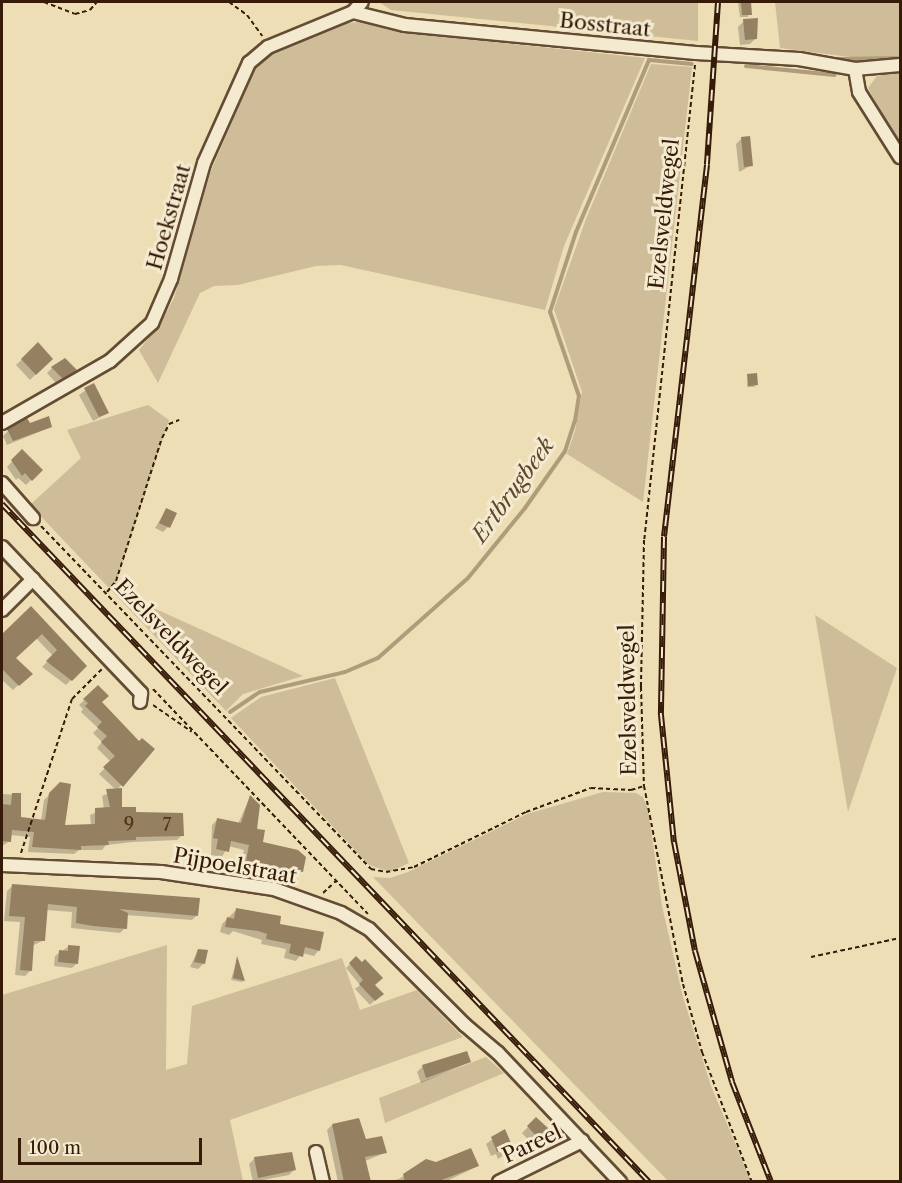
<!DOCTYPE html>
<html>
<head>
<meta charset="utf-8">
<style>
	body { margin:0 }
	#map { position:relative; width:902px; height:1183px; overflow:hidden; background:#eddeb6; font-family:"Libre Caslon Text",serif }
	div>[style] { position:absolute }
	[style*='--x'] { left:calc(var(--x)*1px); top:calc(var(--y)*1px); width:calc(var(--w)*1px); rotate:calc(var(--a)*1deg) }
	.green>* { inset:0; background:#cebd98 }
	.shadow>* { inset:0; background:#0003 }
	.stream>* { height:4px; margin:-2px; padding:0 2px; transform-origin:2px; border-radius:2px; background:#af9c7b }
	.building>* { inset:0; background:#958062 }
	.path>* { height:2px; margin-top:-1px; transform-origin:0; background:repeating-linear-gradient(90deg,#361b08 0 4.5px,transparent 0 7.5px) }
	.roads { filter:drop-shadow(2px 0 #644c34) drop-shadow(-2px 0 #644c34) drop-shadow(0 2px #644c34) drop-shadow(0 -2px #644c34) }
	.street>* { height:12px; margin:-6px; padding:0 6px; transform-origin:6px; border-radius:6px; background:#f3ead0 }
	.rail>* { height:6px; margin-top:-3px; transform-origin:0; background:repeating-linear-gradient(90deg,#f3ead0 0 11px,#361b08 0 22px); box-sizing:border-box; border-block:2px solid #361b08 }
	span { translate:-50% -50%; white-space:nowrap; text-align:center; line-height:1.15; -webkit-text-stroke:6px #f3ead0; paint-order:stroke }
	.number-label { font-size:18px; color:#4e341e }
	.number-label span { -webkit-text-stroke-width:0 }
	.street-label { font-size:21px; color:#361b08 }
	.water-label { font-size:22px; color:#604830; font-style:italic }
	.frame { position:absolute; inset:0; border:3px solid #361b08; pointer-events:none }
	.scale { position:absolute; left:18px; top:1138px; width:184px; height:27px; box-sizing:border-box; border:3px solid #361b08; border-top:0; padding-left:8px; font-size:18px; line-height:21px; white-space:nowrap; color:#361b08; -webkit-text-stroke:4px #f3ead0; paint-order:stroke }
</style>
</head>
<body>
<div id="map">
	<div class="green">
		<i style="clip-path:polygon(379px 2px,698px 2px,698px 41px,391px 10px)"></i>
		<i style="clip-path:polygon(775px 2px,900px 2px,900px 57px,850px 57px,780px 48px)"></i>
		<i style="clip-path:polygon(361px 22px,409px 33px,645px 58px,564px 246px,545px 310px,341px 265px,316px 266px,238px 285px,214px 286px,200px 293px,158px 383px,139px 350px,160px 324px,174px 298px,210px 173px,257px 64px,283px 48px,346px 23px)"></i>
		<i style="clip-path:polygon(651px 64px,692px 67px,643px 502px,567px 454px,575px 431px,582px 392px,554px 309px,586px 219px)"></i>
		<i style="clip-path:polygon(900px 71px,900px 145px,868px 88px,877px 76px)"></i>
		<i style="clip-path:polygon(148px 405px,169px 420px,114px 590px,303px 676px,243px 694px,226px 711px,30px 505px,81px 458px,67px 430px)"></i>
		<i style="clip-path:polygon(815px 615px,897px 668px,848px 812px)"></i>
		<i style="clip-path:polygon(335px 678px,409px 863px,390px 872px,369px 865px,231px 718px,261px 697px)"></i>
		<i style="clip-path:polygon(603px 792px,636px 793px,643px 797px,648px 809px,662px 906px,683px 997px,711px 1086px,751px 1181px,668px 1181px,373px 877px,390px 878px,408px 872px,527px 814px)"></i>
		<i style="clip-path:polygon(167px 945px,166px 1070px,187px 1064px,192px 1006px,342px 958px,360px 1010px,417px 990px,463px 1037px,230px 1120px,243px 1181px,2px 1181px,2px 995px)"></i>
		<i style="clip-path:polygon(486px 1057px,504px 1073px,385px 1123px,379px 1098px)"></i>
	</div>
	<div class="shadow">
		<i style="clip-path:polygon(738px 2px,750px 2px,748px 17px,740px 17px)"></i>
		<i style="clip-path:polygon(744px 21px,756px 38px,750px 44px,740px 45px,738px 27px)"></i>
		<i style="clip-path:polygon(742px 138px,752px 165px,739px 172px,736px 144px)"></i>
		<i style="clip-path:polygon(38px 344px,51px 359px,30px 380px,16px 365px)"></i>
		<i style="clip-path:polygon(52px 368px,75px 370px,56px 383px,47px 373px)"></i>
		<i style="clip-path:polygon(748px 376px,757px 384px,754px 387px,747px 387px)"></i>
		<i style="clip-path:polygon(93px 385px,108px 413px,93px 421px,79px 395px)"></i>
		<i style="clip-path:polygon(29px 425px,51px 427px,7px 445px,3px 436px,8px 431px)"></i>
		<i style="clip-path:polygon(22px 451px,41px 470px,26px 485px,18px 478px,16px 480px,7px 467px)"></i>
		<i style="clip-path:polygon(166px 510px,168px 527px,163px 532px,155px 528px)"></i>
		<i style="clip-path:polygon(31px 608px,85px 666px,66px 685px,42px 667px,53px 656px,36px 638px,14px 658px,30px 674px,13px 690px,2px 680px,2px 636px)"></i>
		<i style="clip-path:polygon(98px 687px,100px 702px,139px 743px,153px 749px,117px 790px,121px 809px,182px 835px,177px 840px,133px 842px,106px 845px,102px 850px,79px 850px,74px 854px,28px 852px,30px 837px,10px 835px,10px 841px,2px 846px,2px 794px,20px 795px,20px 818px,41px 821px,44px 800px,61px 784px,63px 827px,91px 826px,90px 815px,104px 809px,102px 796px,116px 790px,99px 774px,111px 762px,97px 748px,102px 742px,93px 733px,98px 728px,81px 712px,83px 709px,79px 705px)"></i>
		<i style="clip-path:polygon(250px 797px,261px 843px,302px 871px,296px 876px,241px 866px,244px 850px,228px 846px,222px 857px,211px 855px,212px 825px,217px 820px,238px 824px)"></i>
		<i style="clip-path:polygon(12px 886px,197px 915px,192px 920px,126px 915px,125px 928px,120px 933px,71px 928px,72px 912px,46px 910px,44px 940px,32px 946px,30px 971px,25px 976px,15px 975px,20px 922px,4px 921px,7px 891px)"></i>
		<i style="clip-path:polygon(237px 909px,319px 950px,314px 956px,302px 953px,296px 961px,284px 958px,286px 949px,261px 944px,262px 940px,233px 931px,229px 935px,220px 932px,222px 924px)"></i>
		<i style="clip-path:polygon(69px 946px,77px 963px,72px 968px,54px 966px,55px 956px)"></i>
		<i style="clip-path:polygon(198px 950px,204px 963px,198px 969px,190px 967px)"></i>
		<i style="clip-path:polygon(356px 958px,381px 994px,370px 1005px,355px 989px,360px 985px,346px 968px)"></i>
		<i style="clip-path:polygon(237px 959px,244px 980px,242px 982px,231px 980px)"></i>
		<i style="clip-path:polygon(470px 1062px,421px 1083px,417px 1072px,423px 1066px)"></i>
		<i style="clip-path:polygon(536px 1119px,548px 1130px,533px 1145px,522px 1133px)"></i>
		<i style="clip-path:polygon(332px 1125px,385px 1153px,365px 1161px,371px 1182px,338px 1182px,327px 1130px)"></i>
		<i style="clip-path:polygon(504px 1131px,513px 1150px,498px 1159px,496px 1154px,491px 1156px,486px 1144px)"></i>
		<i style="clip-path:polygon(255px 1158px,295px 1169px,289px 1175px,253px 1182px,249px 1164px)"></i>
		<i style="clip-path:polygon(426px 1161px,436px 1164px,476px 1167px,445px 1182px,387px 1182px,399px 1179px)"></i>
	</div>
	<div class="stream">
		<i style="--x:837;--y:59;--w:63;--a:-0.9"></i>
		<i style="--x:746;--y:66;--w:89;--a:5.8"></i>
		<i style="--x:230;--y:712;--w:36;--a:-34"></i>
		<i style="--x:260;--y:692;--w:87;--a:-13.2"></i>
		<i style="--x:345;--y:672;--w:36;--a:-23"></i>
		<i style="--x:378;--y:658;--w:120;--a:-41.6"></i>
		<i style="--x:468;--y:578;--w:90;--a:-50.8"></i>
		<i style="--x:525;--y:508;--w:70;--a:-54.9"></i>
		<i style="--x:565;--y:451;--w:32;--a:-72"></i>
		<i style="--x:575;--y:421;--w:25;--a:-81"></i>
		<i style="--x:579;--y:396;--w:89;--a:-109"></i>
		<i style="--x:550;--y:312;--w:84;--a:-72"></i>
		<i style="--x:576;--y:232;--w:187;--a:-67"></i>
		<i style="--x:649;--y:60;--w:43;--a:5.3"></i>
	</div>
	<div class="building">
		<i style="clip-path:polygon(741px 2px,751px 2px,752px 15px,742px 15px)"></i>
		<i style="clip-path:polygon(758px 18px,757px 39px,745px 40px,743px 19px)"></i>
		<i style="clip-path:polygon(750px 136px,753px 166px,744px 167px,741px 137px)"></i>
		<i style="clip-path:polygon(38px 342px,53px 359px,36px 375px,21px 359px)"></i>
		<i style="clip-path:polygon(65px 358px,77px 370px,63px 379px,51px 367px)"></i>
		<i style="clip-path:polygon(757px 373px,758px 385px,748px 386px,747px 374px)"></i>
		<i style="clip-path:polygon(94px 383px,109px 413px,99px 417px,84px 388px)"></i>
		<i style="clip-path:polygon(49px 416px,52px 427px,13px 441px,7px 429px,27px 418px,30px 423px)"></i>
		<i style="clip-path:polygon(22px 449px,43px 470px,32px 481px,25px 473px,22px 476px,11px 460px)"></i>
		<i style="clip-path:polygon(166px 508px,177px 513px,170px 528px,159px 523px)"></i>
		<i style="clip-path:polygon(31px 606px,87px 666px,72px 681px,46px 661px,57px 650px,42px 634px,16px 658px,33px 674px,19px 686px,2px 669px,2px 634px)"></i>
		<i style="clip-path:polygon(98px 685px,109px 696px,102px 702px,139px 741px,142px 738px,155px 749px,123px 787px,103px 767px,115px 756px,101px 742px,107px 736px,97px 727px,102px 722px,85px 706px,88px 703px,83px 699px)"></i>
		<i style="clip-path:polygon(60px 782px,71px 784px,65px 825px,95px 824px,95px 808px,110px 807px,106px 789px,122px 788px,122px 807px,136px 807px,136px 812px,183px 813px,184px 836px,136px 837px,136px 840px,108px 841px,109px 845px,81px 846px,81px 850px,32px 847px,34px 832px,12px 830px,11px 842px,2px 841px,2px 804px,11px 805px,12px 793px,21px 793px,21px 817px,45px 820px,49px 793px)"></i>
		<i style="clip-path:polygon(250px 795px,260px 805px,257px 829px,265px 830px,263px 842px,298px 850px,306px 857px,303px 872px,246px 861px,249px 845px,231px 841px,229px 852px,216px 849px,218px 839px,213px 838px,217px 818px,241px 823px)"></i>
		<i style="clip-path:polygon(12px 884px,200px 898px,198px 916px,119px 909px,128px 913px,127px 929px,93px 926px,76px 923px,77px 907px,48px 904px,45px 941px,34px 941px,32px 971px,20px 970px,25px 917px,9px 916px)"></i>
		<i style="clip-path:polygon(236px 908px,281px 916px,280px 924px,324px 932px,320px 951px,305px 947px,303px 957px,289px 953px,291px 944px,266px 939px,267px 934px,258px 931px,225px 927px,227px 917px,234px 919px)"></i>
		<i style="clip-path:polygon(68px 945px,80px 946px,78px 964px,58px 962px,59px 950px,68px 951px)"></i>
		<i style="clip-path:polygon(198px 949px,208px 950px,205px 964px,194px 962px)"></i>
		<i style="clip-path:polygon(237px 956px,245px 981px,233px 978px)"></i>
		<i style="clip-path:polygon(356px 956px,362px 962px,365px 959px,383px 978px,375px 985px,384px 994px,375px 1001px,359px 984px,363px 980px,349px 963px)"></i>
		<i style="clip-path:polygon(467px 1051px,471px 1062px,426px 1078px,422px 1065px)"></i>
		<i style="clip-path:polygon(536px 1117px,550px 1130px,540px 1140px,527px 1126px)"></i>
		<i style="clip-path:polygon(359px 1118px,366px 1139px,382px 1136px,387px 1153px,365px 1157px,371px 1182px,344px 1182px,332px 1124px)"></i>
		<i style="clip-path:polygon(505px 1129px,514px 1150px,504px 1155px,502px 1150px,497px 1152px,491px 1137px)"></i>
		<i style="clip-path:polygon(471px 1148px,479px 1166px,436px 1182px,405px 1182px,403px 1174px,426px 1159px,436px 1162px)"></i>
		<i style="clip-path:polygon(292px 1152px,296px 1170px,258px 1178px,254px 1157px)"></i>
	</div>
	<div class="path">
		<i style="--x:44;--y:2;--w:33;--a:21"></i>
		<i style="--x:75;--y:14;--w:16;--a:-15"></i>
		<i style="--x:90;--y:10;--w:11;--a:-49"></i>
		<i style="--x:229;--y:2;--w:22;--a:36"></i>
		<i style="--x:247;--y:15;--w:26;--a:54"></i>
		<i style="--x:695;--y:65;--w:478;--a:96.1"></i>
		<i style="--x:644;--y:540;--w:147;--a:91.2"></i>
		<i style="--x:641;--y:687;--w:99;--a:88.3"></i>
		<i style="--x:644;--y:786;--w:202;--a:78.9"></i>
		<i style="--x:683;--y:984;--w:71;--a:74.4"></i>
		<i style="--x:702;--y:1052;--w:139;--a:69"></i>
		<i style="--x:41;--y:526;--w:476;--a:46.1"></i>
		<i style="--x:371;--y:869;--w:15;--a:11"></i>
		<i style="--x:386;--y:872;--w:28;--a:-10"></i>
		<i style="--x:414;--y:867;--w:125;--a:-26.2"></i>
		<i style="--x:526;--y:812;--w:69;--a:-20.3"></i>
		<i style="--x:591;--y:788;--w:40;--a:2.9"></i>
		<i style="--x:631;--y:790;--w:14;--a:-17"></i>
		<i style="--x:107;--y:592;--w:14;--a:-51"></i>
		<i style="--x:116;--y:581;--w:150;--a:-72.2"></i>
		<i style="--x:162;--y:438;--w:16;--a:-63"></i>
		<i style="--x:169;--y:424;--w:11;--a:-22"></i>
		<i style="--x:153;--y:689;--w:311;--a:46.3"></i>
		<i style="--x:153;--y:705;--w:47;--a:34.7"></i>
		<i style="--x:21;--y:853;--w:162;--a:-71.7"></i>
		<i style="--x:72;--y:699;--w:42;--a:-45"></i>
		<i style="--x:323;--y:893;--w:18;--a:-43"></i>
		<i style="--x:811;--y:957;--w:91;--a:-12.1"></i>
	</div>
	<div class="roads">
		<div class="street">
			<i style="--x:353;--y:12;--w:54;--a:14"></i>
			<i style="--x:405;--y:25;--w:292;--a:5.5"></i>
			<i style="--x:696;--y:53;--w:103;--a:3.3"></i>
			<i style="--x:799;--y:59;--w:57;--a:10.1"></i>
			<i style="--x:855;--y:69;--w:45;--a:-5.1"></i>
			<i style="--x:855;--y:69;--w:23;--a:80"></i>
			<i style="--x:859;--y:92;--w:77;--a:57.8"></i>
			<i style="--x:2;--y:423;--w:125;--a:-29.9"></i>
			<i style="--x:110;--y:361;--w:57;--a:-42.1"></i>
			<i style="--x:152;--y:323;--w:48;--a:-66.6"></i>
			<i style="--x:171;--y:279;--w:121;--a:-74.1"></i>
			<i style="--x:204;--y:163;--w:110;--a:-65.8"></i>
			<i style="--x:249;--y:63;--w:25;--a:-40"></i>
			<i style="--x:268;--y:47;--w:92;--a:-22.4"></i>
			<i style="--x:353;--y:12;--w:13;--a:-48"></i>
			<i style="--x:2;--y:483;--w:47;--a:48.5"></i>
			<i style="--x:2;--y:547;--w:202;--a:46.4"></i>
			<i style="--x:141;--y:693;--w:9;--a:96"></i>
			<i style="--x:2;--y:610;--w:44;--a:-45"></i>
			<i style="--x:2;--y:865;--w:159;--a:2.5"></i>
			<i style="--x:161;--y:872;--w:114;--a:8.6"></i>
			<i style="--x:274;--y:889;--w:71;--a:19.7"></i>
			<i style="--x:341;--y:913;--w:32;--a:30"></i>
			<i style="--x:369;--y:929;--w:136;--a:45"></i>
			<i style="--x:465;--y:1025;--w:43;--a:40.3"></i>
			<i style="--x:498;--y:1053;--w:178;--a:46.6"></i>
			<i style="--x:316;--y:1152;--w:31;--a:77"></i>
			<i style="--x:499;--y:1182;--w:93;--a:-26.3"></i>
		</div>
	</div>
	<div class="rail">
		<i style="--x:718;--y:2;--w:163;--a:93.9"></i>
		<i style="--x:707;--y:165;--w:374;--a:96.6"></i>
		<i style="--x:664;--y:537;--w:178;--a:91"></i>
		<i style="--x:661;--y:715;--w:128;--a:84.2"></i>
		<i style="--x:674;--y:842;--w:111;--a:79.1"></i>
		<i style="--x:695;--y:951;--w:136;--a:74.2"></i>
		<i style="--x:732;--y:1082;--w:107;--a:68.7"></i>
		<i style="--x:2;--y:504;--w:937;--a:46.34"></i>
	</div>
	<div class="number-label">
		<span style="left:129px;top:824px">9</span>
		<span style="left:167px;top:825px">7</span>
	</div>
	<div class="street-label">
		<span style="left:605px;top:25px;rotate:6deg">Bosstraat</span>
		<span style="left:664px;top:214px;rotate:-84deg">Ezelsveldwegel</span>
		<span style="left:169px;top:217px;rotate:-74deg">Hoekstraat</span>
		<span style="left:171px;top:637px;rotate:46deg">Ezelsveldwegel</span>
		<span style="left:628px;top:700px;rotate:-91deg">Ezelsveldwegel</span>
		<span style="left:235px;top:866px;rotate:10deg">Pijpoelstraat</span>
		<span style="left:532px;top:1144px;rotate:-25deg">Pareel</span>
	</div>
	<div class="water-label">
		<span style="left:513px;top:490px;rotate:-54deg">Ertbrugbeek</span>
	</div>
	<div class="frame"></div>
	<div class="scale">100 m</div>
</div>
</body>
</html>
